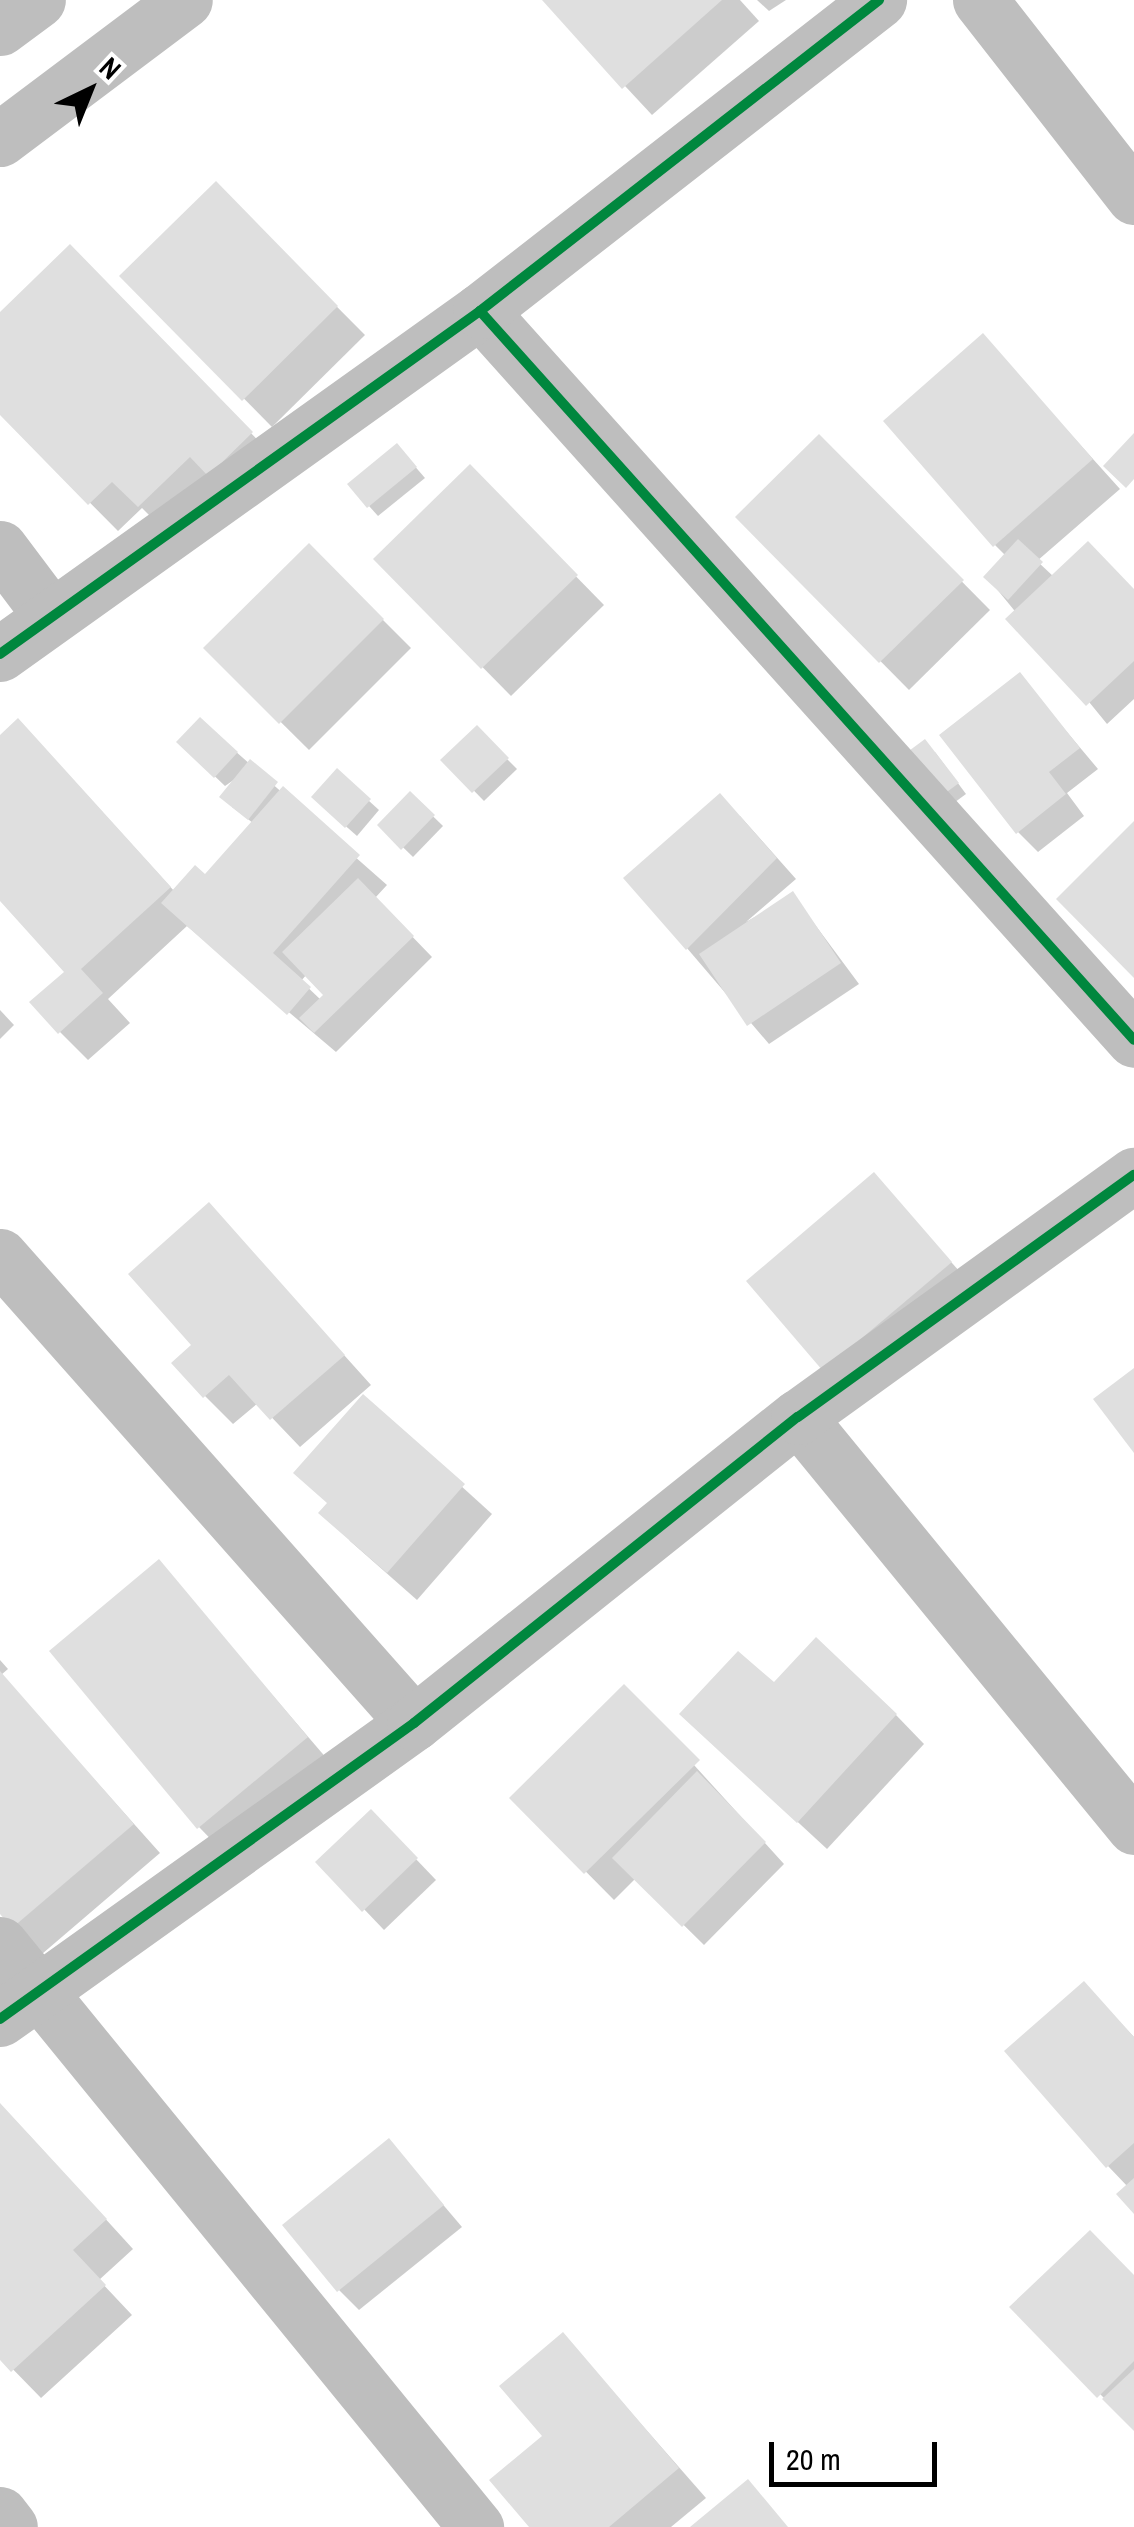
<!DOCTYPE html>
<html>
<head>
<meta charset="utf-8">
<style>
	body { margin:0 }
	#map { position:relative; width:1134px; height:2527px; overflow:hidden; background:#fff; font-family:"Archivo Narrow",sans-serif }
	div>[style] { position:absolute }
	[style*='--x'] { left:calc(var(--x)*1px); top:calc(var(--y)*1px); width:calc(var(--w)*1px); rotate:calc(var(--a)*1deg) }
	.shadow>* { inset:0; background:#0003 }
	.building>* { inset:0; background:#dfdfdf }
	.minor>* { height:55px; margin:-27.5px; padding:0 27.5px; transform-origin:27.5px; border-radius:27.5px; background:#bebebe }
	.cycleway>* { height:10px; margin:-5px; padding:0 5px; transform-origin:5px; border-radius:5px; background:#00873e }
	span { translate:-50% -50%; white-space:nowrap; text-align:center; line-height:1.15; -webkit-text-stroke:10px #fff; paint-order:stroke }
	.north { position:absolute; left:40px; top:40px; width:100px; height:100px; -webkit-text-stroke:8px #fff; paint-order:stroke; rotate:43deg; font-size:28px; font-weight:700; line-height:40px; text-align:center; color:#000 }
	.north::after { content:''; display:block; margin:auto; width:35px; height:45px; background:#000; clip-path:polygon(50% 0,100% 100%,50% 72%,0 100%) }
	.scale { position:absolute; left:769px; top:2442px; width:168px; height:45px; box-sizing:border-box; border:5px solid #000; border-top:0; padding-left:12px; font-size:30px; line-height:35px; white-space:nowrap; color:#000; -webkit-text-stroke:8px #fff; paint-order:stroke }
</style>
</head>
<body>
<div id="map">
	<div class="shadow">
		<i style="clip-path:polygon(545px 0,740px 0,759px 21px,652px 115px)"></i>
		<i style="clip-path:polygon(757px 0,786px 0,769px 11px)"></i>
		<i style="clip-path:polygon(216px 185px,365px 335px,272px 427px,123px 276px)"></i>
		<i style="clip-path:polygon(98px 276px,279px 462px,168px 534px,142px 508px,118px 531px,0 412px,0 315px)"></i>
		<i style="clip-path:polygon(983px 337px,1120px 489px,1037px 561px,1054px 577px,1134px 592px,1134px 699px,1107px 724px,987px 577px,1006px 556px,995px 545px)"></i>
		<i style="clip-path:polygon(819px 437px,990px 610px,909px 690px,738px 517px)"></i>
		<i style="clip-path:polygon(406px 456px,425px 478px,378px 516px,369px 506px)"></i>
		<i style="clip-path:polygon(470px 468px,604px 605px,511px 696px,376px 559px)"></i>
		<i style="clip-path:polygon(309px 546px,411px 648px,309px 750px,206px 648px)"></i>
		<i style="clip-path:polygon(1020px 676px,1098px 769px,1067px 793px,1084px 816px,1038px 852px,1018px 832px)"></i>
		<i style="clip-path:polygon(evenodd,200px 720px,387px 885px,375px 898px,432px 957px,336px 1052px,187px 926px,108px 999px,130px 1023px,88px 1060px,60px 1032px,67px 972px,0 897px,0 738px,46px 750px,175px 892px,205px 878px,253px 823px,232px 807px,238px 777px,225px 786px,179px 742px,200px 720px,307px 974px,327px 995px,321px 1000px,301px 981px,307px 974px)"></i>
		<i style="clip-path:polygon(476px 728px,517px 769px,484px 801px,444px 760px)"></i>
		<i style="clip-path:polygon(935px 752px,966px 794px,943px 811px)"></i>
		<i style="clip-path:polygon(337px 772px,379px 810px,357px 836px,324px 807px)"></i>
		<i style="clip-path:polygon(410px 794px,443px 826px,413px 857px,380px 825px)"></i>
		<i style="clip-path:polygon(740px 816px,796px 879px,746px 922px,793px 895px,859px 984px,769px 1044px,627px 878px)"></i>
		<i style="clip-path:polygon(0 1010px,14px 1025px,0 1039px)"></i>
		<i style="clip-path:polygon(874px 1176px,978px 1292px,853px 1398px)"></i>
		<i style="clip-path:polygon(209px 1205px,371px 1385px,300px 1447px,258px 1403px,233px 1424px,205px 1396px,195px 1346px)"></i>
		<i style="clip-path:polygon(363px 1397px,492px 1514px,417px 1600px,350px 1541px,329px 1505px)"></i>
		<i style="clip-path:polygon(159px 1563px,334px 1767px,227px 1856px,199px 1827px)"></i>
		<i style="clip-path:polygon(0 1660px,8px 1669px,1px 1675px,160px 1853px,42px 1954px,0 1910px)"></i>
		<i style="clip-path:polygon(774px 1686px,896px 1715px,924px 1744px,827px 1849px,711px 1742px)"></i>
		<i style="clip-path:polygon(624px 1688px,784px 1864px,704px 1945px,636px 1878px,614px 1900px,513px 1798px)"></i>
		<i style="clip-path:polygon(371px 1812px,436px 1880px,384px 1930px,319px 1862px)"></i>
		<i style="clip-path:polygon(1084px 1984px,1134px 2037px,1134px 2210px,1128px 2187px,1108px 2166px)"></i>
		<i style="clip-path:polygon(28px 2134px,133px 2249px,99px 2280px,132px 2315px,41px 2398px,0 2356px)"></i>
		<i style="clip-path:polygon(389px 2141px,462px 2227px,359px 2310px,339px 2290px)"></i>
		<i style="clip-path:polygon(1134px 2278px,1134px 2428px,1013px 2307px)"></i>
		<i style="clip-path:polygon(563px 2335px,706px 2498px,671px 2527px,533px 2527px)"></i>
	</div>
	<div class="building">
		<i style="clip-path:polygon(542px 0,722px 0,622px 89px)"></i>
		<i style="clip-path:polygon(216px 181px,338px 306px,242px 401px,119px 276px)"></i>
		<i style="clip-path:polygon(70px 244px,253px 432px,208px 476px,190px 457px,138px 507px,112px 482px,88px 505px,0 415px,0 312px)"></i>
		<i style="clip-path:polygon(983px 333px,1093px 459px,993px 547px,883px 421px)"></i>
		<i style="clip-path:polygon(1134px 433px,1134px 479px,1126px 488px,1103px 466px)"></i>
		<i style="clip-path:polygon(819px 434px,964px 580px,879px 663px,735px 517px)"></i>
		<i style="clip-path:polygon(397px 443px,417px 467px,367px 508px,347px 484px)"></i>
		<i style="clip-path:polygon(470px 464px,578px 575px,481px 669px,373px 559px)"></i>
		<i style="clip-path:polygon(1018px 539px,1043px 562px,1008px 600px,983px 577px)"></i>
		<i style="clip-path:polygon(1088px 541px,1134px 589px,1134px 661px,1086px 706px,1005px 619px)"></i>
		<i style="clip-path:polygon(309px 543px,384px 619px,279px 724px,203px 648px)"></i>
		<i style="clip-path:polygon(1020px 672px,1080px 748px,1049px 772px,1066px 794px,1016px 834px,939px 735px)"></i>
		<i style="clip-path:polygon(200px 717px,238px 752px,214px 778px,176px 742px)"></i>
		<i style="clip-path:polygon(18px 718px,171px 887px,81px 969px,103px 993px,58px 1034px,29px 1002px,64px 972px,0 901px,0 735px)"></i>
		<i style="clip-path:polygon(477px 725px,509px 758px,472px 793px,440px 760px)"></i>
		<i style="clip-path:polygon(925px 739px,959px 783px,932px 803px,898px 759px)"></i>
		<i style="clip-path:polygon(250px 759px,278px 782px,248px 820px,219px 797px)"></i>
		<i style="clip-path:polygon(337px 768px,371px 799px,345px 828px,311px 797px)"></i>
		<i style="clip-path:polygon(283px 786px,360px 855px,273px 953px,311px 987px,287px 1015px,161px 903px,195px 865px,205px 874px)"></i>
		<i style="clip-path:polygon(410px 791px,435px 815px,401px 850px,377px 825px)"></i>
		<i style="clip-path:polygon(720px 793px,777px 858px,686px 950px,623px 878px)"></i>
		<i style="clip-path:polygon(1134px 821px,1134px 978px,1056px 899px)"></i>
		<i style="clip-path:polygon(358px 878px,414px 936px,314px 1033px,299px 1018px,323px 995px,282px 952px)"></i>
		<i style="clip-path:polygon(793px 891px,841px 963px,747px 1026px,699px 954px)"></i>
		<i style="clip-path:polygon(874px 1172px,952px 1262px,823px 1371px,746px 1281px)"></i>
		<i style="clip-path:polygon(209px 1202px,345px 1355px,270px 1420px,229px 1375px,203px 1398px,171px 1363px,191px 1345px,128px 1274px)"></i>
		<i style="clip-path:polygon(1134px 1368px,1134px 1453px,1093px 1399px)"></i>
		<i style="clip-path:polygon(363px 1394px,465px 1484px,387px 1573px,318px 1513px,327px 1503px,293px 1473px)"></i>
		<i style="clip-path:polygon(159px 1559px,308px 1737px,197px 1829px,49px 1651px)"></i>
		<i style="clip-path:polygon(816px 1637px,897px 1714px,797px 1823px,679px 1714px,738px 1651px,774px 1682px)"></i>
		<i style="clip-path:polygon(0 1671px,134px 1824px,12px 1928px,0 1914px)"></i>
		<i style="clip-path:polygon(624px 1684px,700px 1760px,584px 1874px,509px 1798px)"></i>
		<i style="clip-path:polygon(697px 1771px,766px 1842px,682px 1927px,612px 1858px)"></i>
		<i style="clip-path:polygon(371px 1809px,418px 1858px,362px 1912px,315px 1862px)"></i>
		<i style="clip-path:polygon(1084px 1981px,1134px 2037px,1134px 2143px,1106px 2168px,1004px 2051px)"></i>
		<i style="clip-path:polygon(0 2103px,107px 2219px,73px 2250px,106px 2285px,11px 2372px,0 2360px)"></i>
		<i style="clip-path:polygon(389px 2138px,444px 2205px,337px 2292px,282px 2225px)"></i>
		<i style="clip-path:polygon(1134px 2178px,1134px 2214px,1116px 2194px)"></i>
		<i style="clip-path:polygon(1090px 2230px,1134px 2275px,1134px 2361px,1097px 2398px,1009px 2307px)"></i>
		<i style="clip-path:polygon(563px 2332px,679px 2468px,609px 2527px,529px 2527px,489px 2480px,542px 2436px,499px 2386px)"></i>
		<i style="clip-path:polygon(1134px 2369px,1134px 2431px,1102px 2399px)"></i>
		<i style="clip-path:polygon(748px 2479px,788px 2527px,690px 2527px)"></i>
	</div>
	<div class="minor">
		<i style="--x:980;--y:0;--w:250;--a:52"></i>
		<i style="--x:0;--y:28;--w:47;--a:-36.4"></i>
		<i style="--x:0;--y:139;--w:231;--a:-36.9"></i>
		<i style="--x:480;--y:311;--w:979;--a:48.1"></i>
		<i style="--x:0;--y:548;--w:85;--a:53.1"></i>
		<i style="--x:0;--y:654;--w:590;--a:-35.55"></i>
		<i style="--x:480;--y:311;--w:506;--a:-37.93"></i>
		<i style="--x:0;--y:1256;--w:624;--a:48.44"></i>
		<i style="--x:798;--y:1417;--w:530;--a:50.66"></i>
		<i style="--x:0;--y:1944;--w:753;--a:50.77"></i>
		<i style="--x:0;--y:2019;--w:509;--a:-35.56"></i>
		<i style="--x:414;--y:1723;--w:491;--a:-38.6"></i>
		<i style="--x:798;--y:1417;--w:414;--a:-35.8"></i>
		<i style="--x:0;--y:2514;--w:16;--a:52"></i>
	</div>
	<div class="cycleway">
		<i style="--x:480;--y:311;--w:979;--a:48.1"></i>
		<i style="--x:0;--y:654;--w:590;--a:-35.55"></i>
		<i style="--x:480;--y:311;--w:506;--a:-37.93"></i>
		<i style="--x:0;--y:2019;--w:509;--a:-35.56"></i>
		<i style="--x:414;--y:1723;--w:491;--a:-38.6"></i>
		<i style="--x:798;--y:1417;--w:414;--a:-35.8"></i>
	</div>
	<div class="north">N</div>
	<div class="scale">20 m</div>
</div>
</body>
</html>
